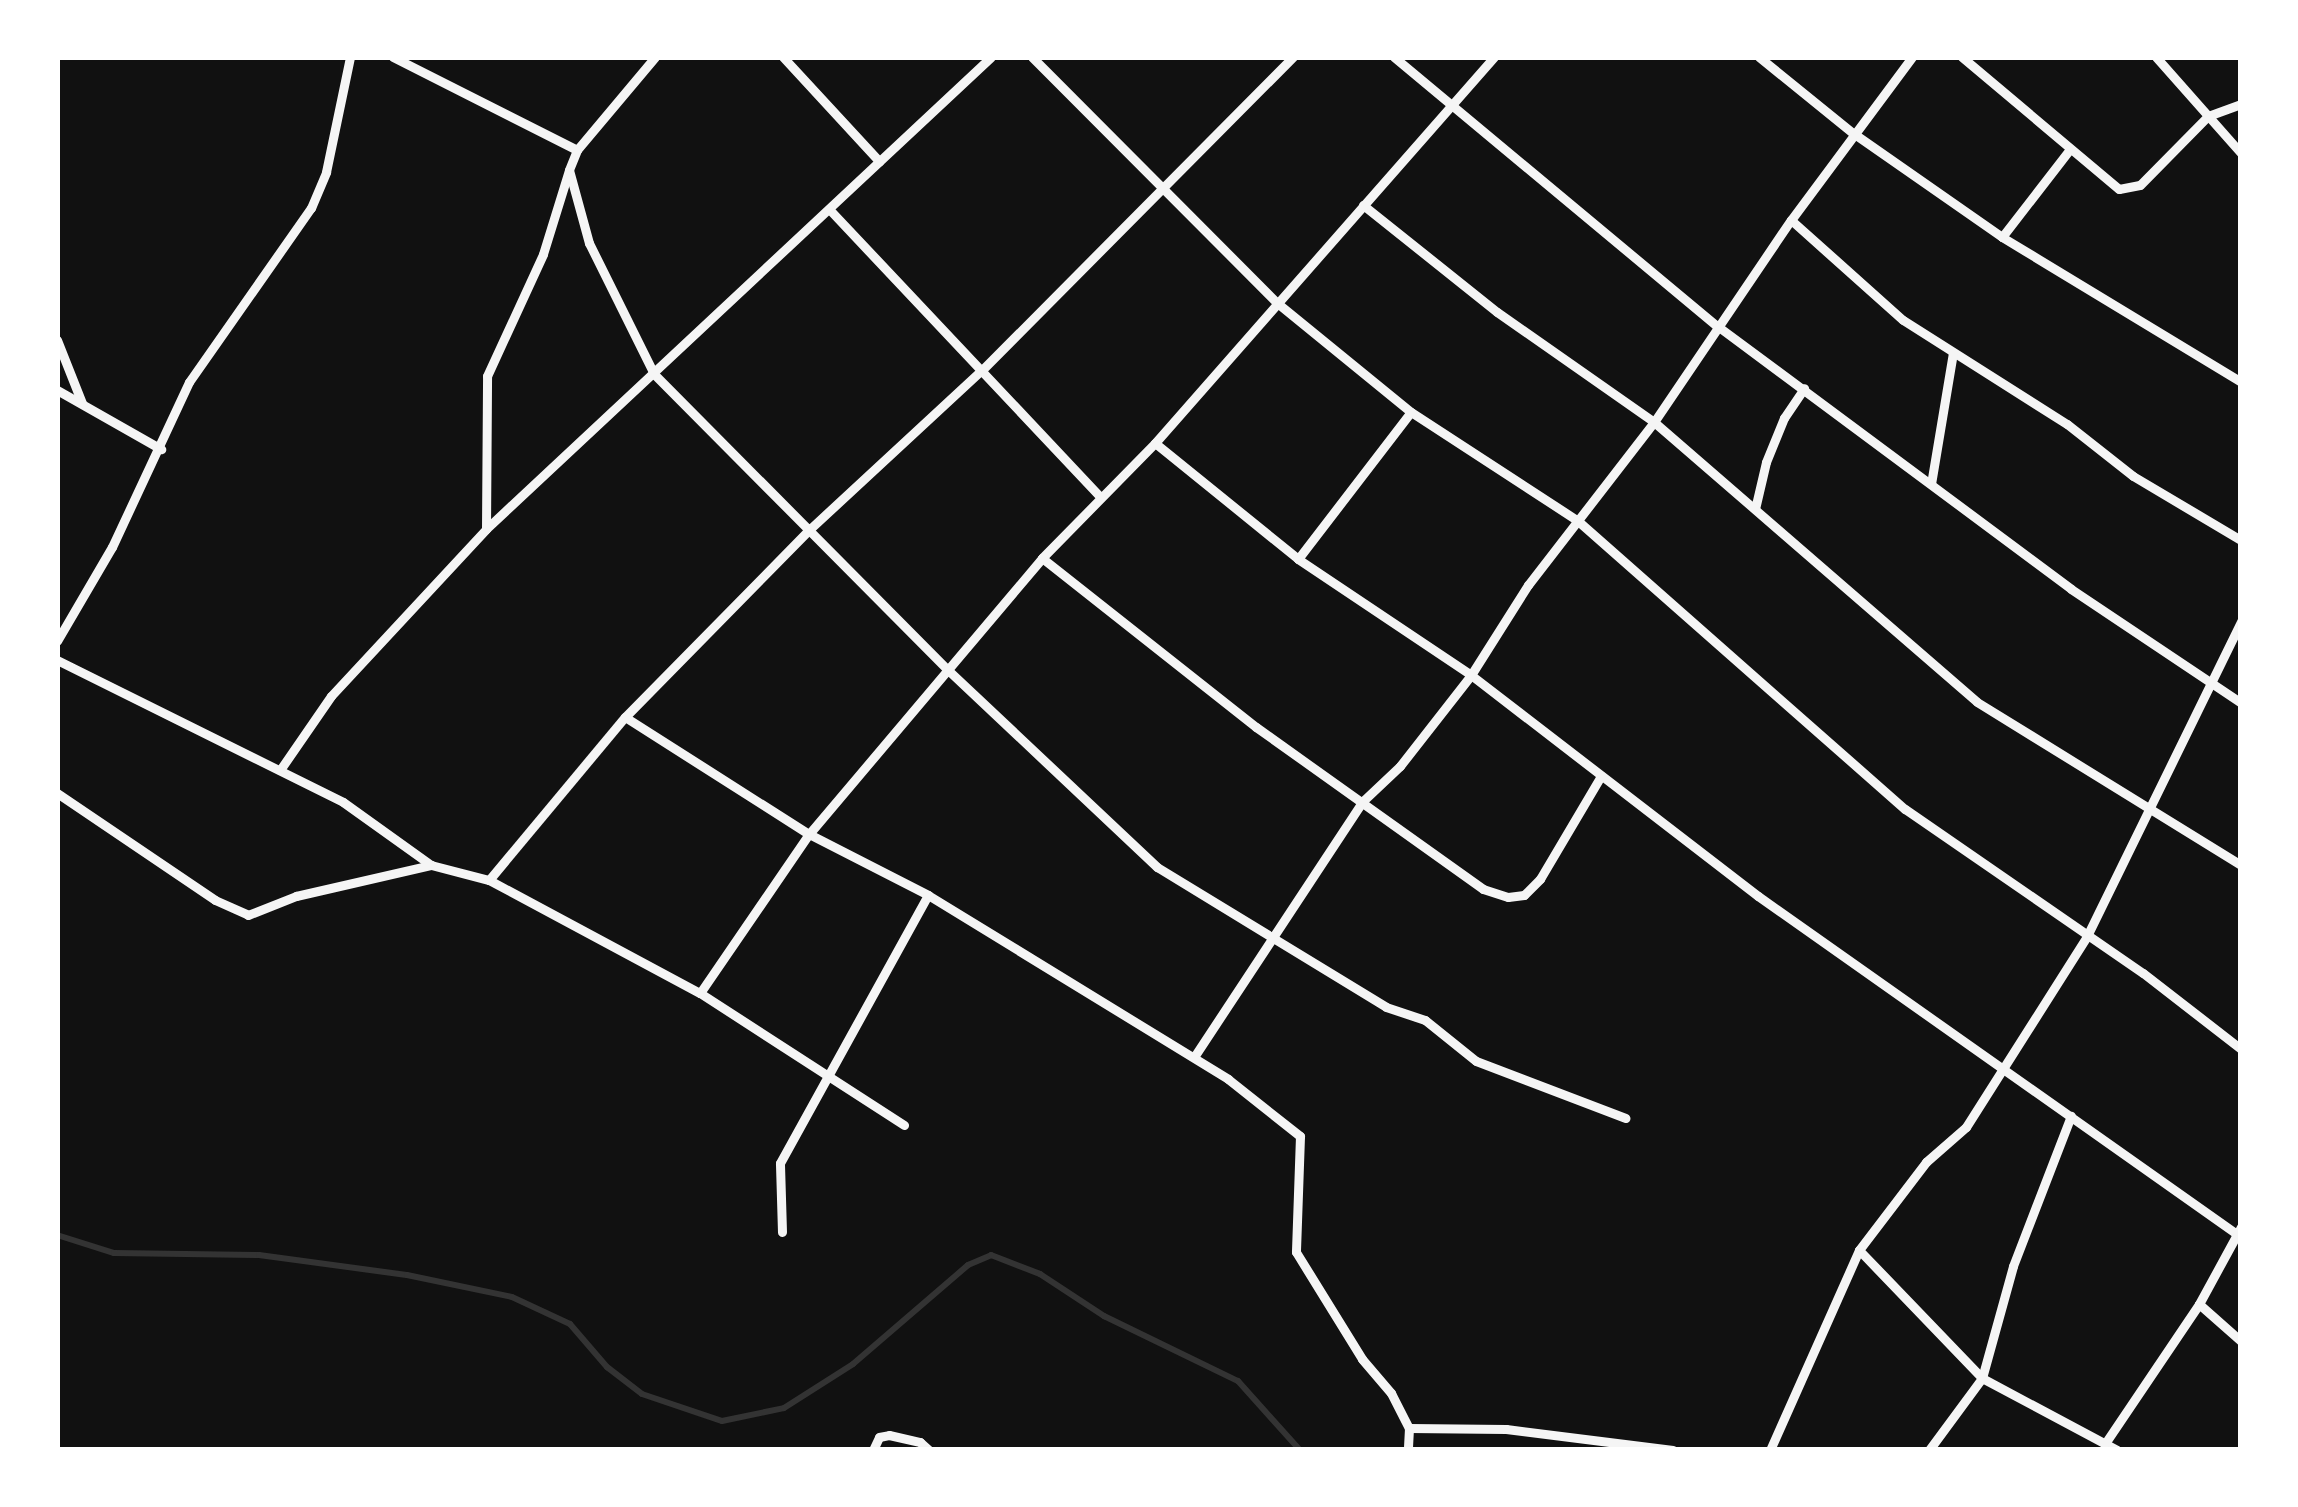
<!DOCTYPE html>
<html>
<head>
<meta charset="utf-8">
<style>
	body { margin:0 }
	#map { position:relative; width:2298px; height:1507px; overflow:hidden; background:#111; font-family:Barlow,sans-serif }
	div>[style] { position:absolute }
	[style*='--x'] { left:calc(var(--x)*1px); top:calc(var(--y)*1px); width:calc(var(--w)*1px); rotate:calc(var(--a)*1deg) }
	.stream>* { height:6px; margin:-3px; padding:0 3px; transform-origin:3px; border-radius:3px; background:#333 }
	.minor>* { height:9px; margin:-4.5px; padding:0 4.5px; transform-origin:4.5px; border-radius:4.5px; background:#f5f5f5 }
	span { translate:-50% -50%; white-space:nowrap; text-align:center; line-height:1.15; -webkit-text-stroke:9px #fff; paint-order:stroke }
	.frame { position:absolute; inset:0; border:60px solid #fff; pointer-events:none }
</style>
</head>
<body>
<div id="map">
	<div class="stream">
		<i style="--x:57;--y:1235;--w:60;--a:17.5"></i>
		<i style="--x:114;--y:1253;--w:145;--a:0.8"></i>
		<i style="--x:259;--y:1255;--w:149;--a:7.7"></i>
		<i style="--x:407;--y:1275;--w:107;--a:11.8"></i>
		<i style="--x:512;--y:1297;--w:64;--a:25"></i>
		<i style="--x:570;--y:1324;--w:57;--a:49.3"></i>
		<i style="--x:607;--y:1367;--w:44;--a:37.6"></i>
		<i style="--x:642;--y:1394;--w:84;--a:18.6"></i>
		<i style="--x:722;--y:1421;--w:63;--a:-11.8"></i>
		<i style="--x:784;--y:1408;--w:82;--a:-32.5"></i>
		<i style="--x:853;--y:1364;--w:152;--a:-40.7"></i>
		<i style="--x:968;--y:1265;--w:25;--a:-23"></i>
		<i style="--x:991;--y:1255;--w:53;--a:21.2"></i>
		<i style="--x:1040;--y:1274;--w:77;--a:33.3"></i>
		<i style="--x:1104;--y:1316;--w:149;--a:25.9"></i>
		<i style="--x:1238;--y:1381;--w:93;--a:48.1"></i>
	</div>
	<div class="minor">
		<i style="--x:393;--y:57;--w:206;--a:26.8"></i>
		<i style="--x:655;--y:57;--w:121;--a:130"></i>
		<i style="--x:577;--y:150;--w:22;--a:112"></i>
		<i style="--x:569;--y:170;--w:76;--a:74.7"></i>
		<i style="--x:589;--y:243;--w:146;--a:63.6"></i>
		<i style="--x:654;--y:374;--w:419;--a:45.2"></i>
		<i style="--x:949;--y:671;--w:286;--a:43.3"></i>
		<i style="--x:1157;--y:867;--w:268;--a:31.4"></i>
		<i style="--x:1386;--y:1007;--w:41;--a:18.4"></i>
		<i style="--x:1425;--y:1020;--w:65;--a:38.8"></i>
		<i style="--x:1476;--y:1061;--w:160;--a:20.9"></i>
		<i style="--x:783;--y:57;--w:142;--a:47.3"></i>
		<i style="--x:1032;--y:57;--w:346;--a:45.1"></i>
		<i style="--x:1276;--y:302;--w:174;--a:39.2"></i>
		<i style="--x:1411;--y:412;--w:199;--a:33.1"></i>
		<i style="--x:1578;--y:521;--w:436;--a:41.4"></i>
		<i style="--x:1905;--y:809;--w:289;--a:34.6"></i>
		<i style="--x:2143;--y:973;--w:124;--a:37.8"></i>
		<i style="--x:1394;--y:57;--w:419;--a:39.8"></i>
		<i style="--x:1716;--y:325;--w:442;--a:36.6"></i>
		<i style="--x:2071;--y:589;--w:205;--a:33.8"></i>
		<i style="--x:1759;--y:57;--w:121;--a:39"></i>
		<i style="--x:1853;--y:133;--w:182;--a:34.9"></i>
		<i style="--x:2002;--y:237;--w:280;--a:31.2"></i>
		<i style="--x:1962;--y:57;--w:205;--a:40.1"></i>
		<i style="--x:2119;--y:189;--w:21;--a:-11"></i>
		<i style="--x:2140;--y:185;--w:97;--a:-45.4"></i>
		<i style="--x:2208;--y:116;--w:35;--a:-20"></i>
		<i style="--x:2156;--y:57;--w:128;--a:48.5"></i>
		<i style="--x:1363;--y:205;--w:171;--a:38.6"></i>
		<i style="--x:1497;--y:312;--w:192;--a:35"></i>
		<i style="--x:1654;--y:422;--w:427;--a:40.9"></i>
		<i style="--x:1977;--y:702;--w:310;--a:31.7"></i>
		<i style="--x:829;--y:209;--w:395;--a:46.7"></i>
		<i style="--x:1791;--y:220;--w:150;--a:41.8"></i>
		<i style="--x:1903;--y:320;--w:194;--a:32.4"></i>
		<i style="--x:2067;--y:424;--w:84;--a:38.2"></i>
		<i style="--x:2133;--y:476;--w:126;--a:30.7"></i>
		<i style="--x:2002;--y:237;--w:111;--a:-52.3"></i>
		<i style="--x:57;--y:340;--w:68;--a:68.4"></i>
		<i style="--x:57;--y:390;--w:120;--a:29.6"></i>
		<i style="--x:1155;--y:443;--w:184;--a:39"></i>
		<i style="--x:1298;--y:559;--w:208;--a:33.8"></i>
		<i style="--x:1471;--y:675;--w:362;--a:37.6"></i>
		<i style="--x:1758;--y:896;--w:591;--a:35.22"></i>
		<i style="--x:1931;--y:484;--w:133;--a:-80.5"></i>
		<i style="--x:1755;--y:509;--w:48;--a:-76.8"></i>
		<i style="--x:1766;--y:462;--w:48;--a:-67.8"></i>
		<i style="--x:1784;--y:418;--w:36;--a:-56"></i>
		<i style="--x:486;--y:529;--w:153;--a:-89.6"></i>
		<i style="--x:487;--y:376;--w:134;--a:-65.3"></i>
		<i style="--x:543;--y:254;--w:85;--a:-72.8"></i>
		<i style="--x:1042;--y:558;--w:273;--a:38.3"></i>
		<i style="--x:1256;--y:727;--w:279;--a:35.5"></i>
		<i style="--x:1483;--y:889;--w:26;--a:18"></i>
		<i style="--x:1508;--y:897;--w:16;--a:-7"></i>
		<i style="--x:1524;--y:895;--w:23;--a:-45"></i>
		<i style="--x:1540;--y:879;--w:120;--a:-59.4"></i>
		<i style="--x:1298;--y:559;--w:185;--a:-52.5"></i>
		<i style="--x:57;--y:641;--w:109;--a:-59.7"></i>
		<i style="--x:112;--y:547;--w:182;--a:-65"></i>
		<i style="--x:189;--y:382;--w:213;--a:-55"></i>
		<i style="--x:311;--y:208;--w:39;--a:-67"></i>
		<i style="--x:326;--y:172;--w:117;--a:-78.2"></i>
		<i style="--x:57;--y:660;--w:319;--a:26.4"></i>
		<i style="--x:343;--y:802;--w:108;--a:35.6"></i>
		<i style="--x:431;--y:865;--w:60;--a:14.5"></i>
		<i style="--x:489;--y:880;--w:239;--a:28.2"></i>
		<i style="--x:700;--y:993;--w:243;--a:32.9"></i>
		<i style="--x:625;--y:717;--w:218;--a:32.5"></i>
		<i style="--x:809;--y:834;--w:134;--a:27.1"></i>
		<i style="--x:928;--y:895;--w:352;--a:31.5"></i>
		<i style="--x:1228;--y:1079;--w:92;--a:38.4"></i>
		<i style="--x:1300;--y:1136;--w:116;--a:92"></i>
		<i style="--x:1296;--y:1252;--w:126;--a:58.3"></i>
		<i style="--x:1362;--y:1359;--w:45;--a:49.5"></i>
		<i style="--x:1391;--y:1393;--w:39;--a:63"></i>
		<i style="--x:1409;--y:1428;--w:22;--a:93"></i>
		<i style="--x:280;--y:770;--w:90;--a:-55.4"></i>
		<i style="--x:331;--y:696;--w:228;--a:-47.1"></i>
		<i style="--x:486;--y:529;--w:691;--a:-43.07"></i>
		<i style="--x:57;--y:793;--w:191;--a:34.1"></i>
		<i style="--x:215;--y:900;--w:36;--a:24"></i>
		<i style="--x:248;--y:915;--w:52;--a:-21.6"></i>
		<i style="--x:296;--y:896;--w:139;--a:-12.9"></i>
		<i style="--x:489;--y:880;--w:212;--a:-50.2"></i>
		<i style="--x:625;--y:717;--w:265;--a:-45.5"></i>
		<i style="--x:811;--y:528;--w:234;--a:-42.8"></i>
		<i style="--x:983;--y:369;--w:440;--a:-45.2"></i>
		<i style="--x:700;--y:993;--w:193;--a:-55.6"></i>
		<i style="--x:809;--y:834;--w:361;--a:-49.8"></i>
		<i style="--x:1042;--y:558;--w:161;--a:-45.5"></i>
		<i style="--x:1155;--y:443;--w:514;--a:-48.71"></i>
		<i style="--x:1194;--y:1057;--w:307;--a:-56.6"></i>
		<i style="--x:1363;--y:801;--w:51;--a:-43.4"></i>
		<i style="--x:1400;--y:766;--w:115;--a:-52"></i>
		<i style="--x:1471;--y:675;--w:107;--a:-57.7"></i>
		<i style="--x:1528;--y:585;--w:206;--a:-52.3"></i>
		<i style="--x:1654;--y:422;--w:244;--a:-55.9"></i>
		<i style="--x:1791;--y:220;--w:203;--a:-53.4"></i>
		<i style="--x:782;--y:1232;--w:69;--a:-91.7"></i>
		<i style="--x:780;--y:1163;--w:306;--a:-61.1"></i>
		<i style="--x:1859;--y:1250;--w:178;--a:46.1"></i>
		<i style="--x:1982;--y:1378;--w:153;--a:28.1"></i>
		<i style="--x:2199;--y:1304;--w:56;--a:41.4"></i>
		<i style="--x:1409;--y:1428;--w:97;--a:0.6"></i>
		<i style="--x:1506;--y:1429;--w:168;--a:7.2"></i>
		<i style="--x:2106;--y:1442;--w:166;--a:-56"></i>
		<i style="--x:2199;--y:1304;--w:88;--a:-61.4"></i>
		<i style="--x:873;--y:1450;--w:14;--a:-65"></i>
		<i style="--x:879;--y:1437;--w:10;--a:-11"></i>
		<i style="--x:889;--y:1435;--w:32;--a:13"></i>
		<i style="--x:920;--y:1442;--w:12;--a:42"></i>
		<i style="--x:1770;--y:1450;--w:219;--a:-66"></i>
		<i style="--x:1859;--y:1250;--w:111;--a:-52.7"></i>
		<i style="--x:1926;--y:1162;--w:53;--a:-41.2"></i>
		<i style="--x:1966;--y:1127;--w:226;--a:-57.6"></i>
		<i style="--x:2087;--y:936;--w:351;--a:-63.9"></i>
		<i style="--x:1929;--y:1450;--w:89;--a:-53.6"></i>
		<i style="--x:1982;--y:1378;--w:116;--a:-74.5"></i>
		<i style="--x:2013;--y:1266;--w:161;--a:-68.9"></i>
	</div>
	<div class="frame"></div>
</div>
</body>
</html>
